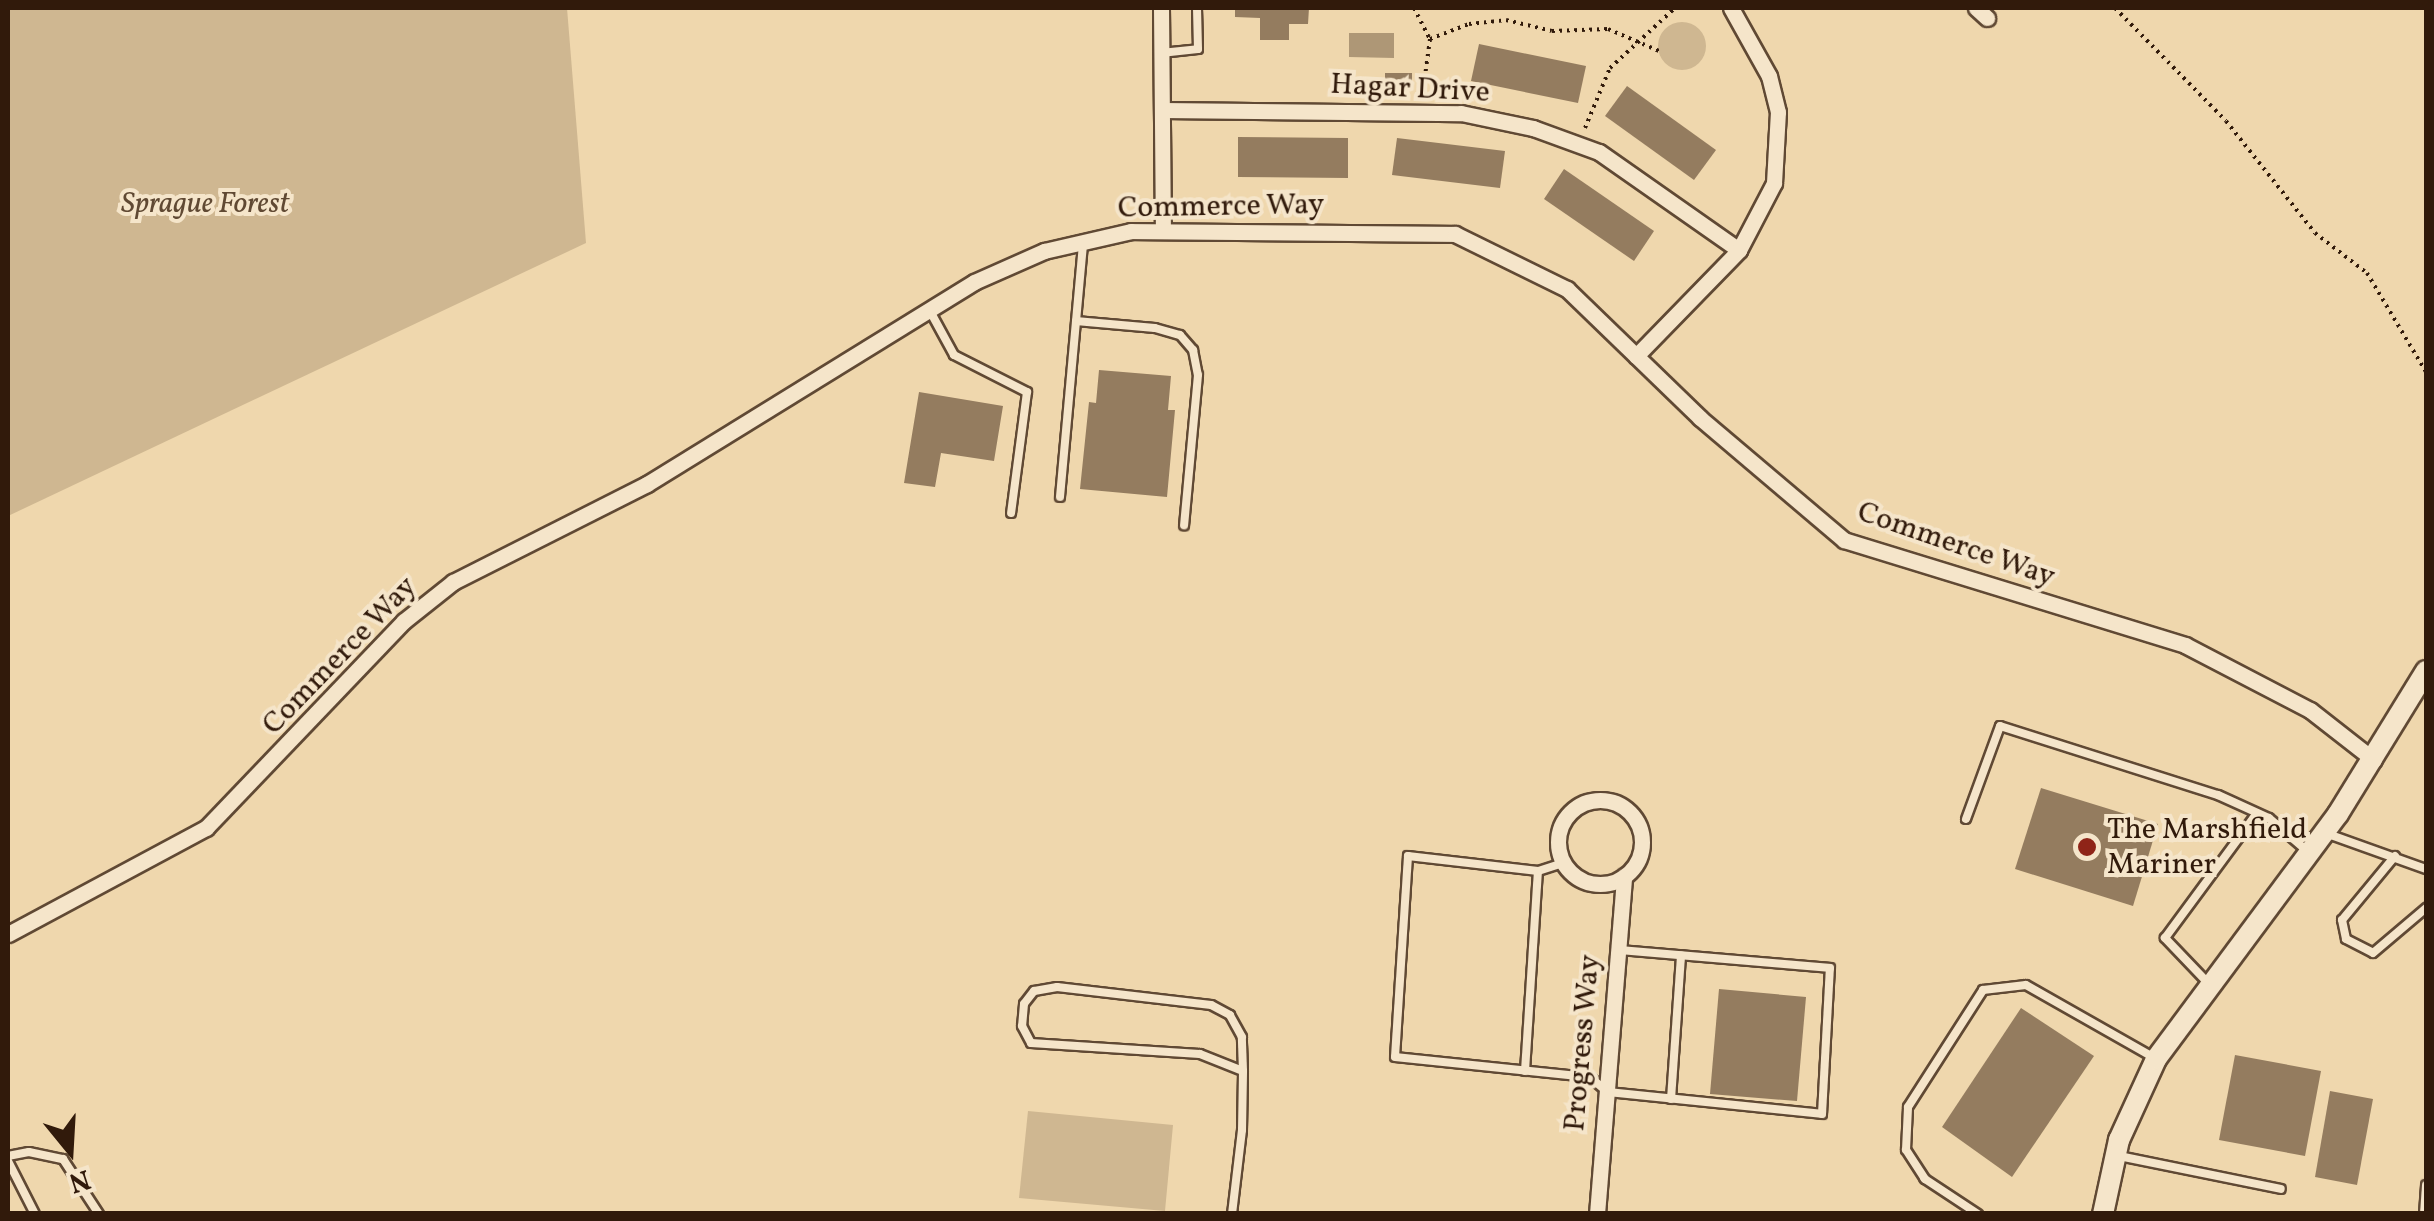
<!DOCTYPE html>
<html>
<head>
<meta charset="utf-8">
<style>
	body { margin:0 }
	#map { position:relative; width:2434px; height:1221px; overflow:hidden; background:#efd7ad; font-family:Vollkorn,serif }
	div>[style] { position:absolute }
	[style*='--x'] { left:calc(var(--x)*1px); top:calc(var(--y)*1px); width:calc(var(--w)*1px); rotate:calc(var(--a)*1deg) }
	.green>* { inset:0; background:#cfb791 }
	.round { border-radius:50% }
	.water>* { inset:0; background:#ae9776 }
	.building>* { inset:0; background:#947c5f }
	.path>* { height:4px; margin-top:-2px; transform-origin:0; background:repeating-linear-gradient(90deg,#311a0b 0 2.5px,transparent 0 7.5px) }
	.roads { filter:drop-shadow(2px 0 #604934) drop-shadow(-2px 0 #604934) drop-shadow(0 2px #604934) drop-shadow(0 -2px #604934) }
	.service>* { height:8px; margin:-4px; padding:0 4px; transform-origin:4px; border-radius:4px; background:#f5e5ca }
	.minor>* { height:15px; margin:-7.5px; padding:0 7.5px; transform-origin:7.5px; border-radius:7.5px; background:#f5e5ca }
	.minor>.ring { margin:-7.5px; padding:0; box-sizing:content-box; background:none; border:15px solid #f5e5ca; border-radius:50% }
	.tertiary>* { height:20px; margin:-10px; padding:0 10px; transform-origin:10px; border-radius:10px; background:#f5e5ca }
	.dots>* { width:28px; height:28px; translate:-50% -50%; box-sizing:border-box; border:5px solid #f5e5ca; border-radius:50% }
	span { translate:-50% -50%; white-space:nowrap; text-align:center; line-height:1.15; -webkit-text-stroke:8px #f5e5ca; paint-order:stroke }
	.street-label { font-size:30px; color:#311a0b }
	.park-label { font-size:30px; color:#604933; font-style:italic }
	.poi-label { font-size:30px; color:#311a0b }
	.left { translate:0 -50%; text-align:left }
	.frame { position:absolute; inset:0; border:10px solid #311a0b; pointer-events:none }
	.north { position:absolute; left:20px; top:1101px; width:100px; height:100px; -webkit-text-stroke:8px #f5e5ca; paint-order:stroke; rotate:162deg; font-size:28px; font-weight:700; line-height:40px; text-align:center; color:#311a0b }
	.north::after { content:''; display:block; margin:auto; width:35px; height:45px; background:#311a0b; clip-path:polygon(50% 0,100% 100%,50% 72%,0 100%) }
</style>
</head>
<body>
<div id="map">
	<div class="green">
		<i style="clip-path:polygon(8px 8px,567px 8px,586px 243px,8px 516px)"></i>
		<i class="round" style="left:1658px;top:22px;width:48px;height:48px"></i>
		<i style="clip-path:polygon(1028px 1111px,1173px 1125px,1165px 1211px,1019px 1198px)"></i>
	</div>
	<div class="water">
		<i style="clip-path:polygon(1349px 33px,1394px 33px,1394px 58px,1349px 57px)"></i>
	</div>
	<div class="building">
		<i style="clip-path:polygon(1235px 8px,1309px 8px,1308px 24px,1289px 24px,1289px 40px,1260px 40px,1260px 18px,1235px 17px)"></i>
		<i style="clip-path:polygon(1479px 44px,1586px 66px,1578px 103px,1471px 81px)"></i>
		<i style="clip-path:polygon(1385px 73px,1412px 73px,1412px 89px,1385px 89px)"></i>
		<i style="clip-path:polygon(1627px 86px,1716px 150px,1694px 180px,1605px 116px)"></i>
		<i style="clip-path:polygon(1238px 137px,1348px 138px,1348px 178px,1238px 177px)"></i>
		<i style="clip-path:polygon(1397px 138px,1505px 151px,1500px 188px,1392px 175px)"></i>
		<i style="clip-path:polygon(1564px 169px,1654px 231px,1634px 261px,1544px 199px)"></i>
		<i style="clip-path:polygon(1099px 370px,1171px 376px,1168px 410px,1175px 410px,1167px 497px,1080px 489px,1089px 402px,1096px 403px)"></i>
		<i style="clip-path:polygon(919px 392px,1003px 406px,994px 461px,941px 453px,935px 487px,904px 483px)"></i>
		<i style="clip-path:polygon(2041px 788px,2158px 824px,2133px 906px,2015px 869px)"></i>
		<i style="clip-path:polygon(1719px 989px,1806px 997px,1797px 1101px,1710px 1094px)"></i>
		<i style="clip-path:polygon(2021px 1008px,2094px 1056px,2012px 1177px,1942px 1127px)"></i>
		<i style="clip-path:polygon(2235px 1055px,2321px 1071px,2305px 1156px,2219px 1140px)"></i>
		<i style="clip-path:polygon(2330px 1091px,2373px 1099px,2357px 1185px,2315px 1177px)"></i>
	</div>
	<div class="path">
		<i style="--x:1414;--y:8;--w:35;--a:63"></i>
		<i style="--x:1430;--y:39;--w:60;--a:97.7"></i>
		<i style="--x:2115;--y:8;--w:158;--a:45.5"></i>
		<i style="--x:2226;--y:121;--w:143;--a:51.5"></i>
		<i style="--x:2315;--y:233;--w:66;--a:37.6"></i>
		<i style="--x:2367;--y:273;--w:115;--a:59.2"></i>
		<i style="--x:1430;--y:39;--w:42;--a:-21"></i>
		<i style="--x:1469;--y:24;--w:37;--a:-6"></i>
		<i style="--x:1506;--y:20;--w:47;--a:13.4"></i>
		<i style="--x:1552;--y:31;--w:56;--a:-2"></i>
		<i style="--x:1608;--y:29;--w:56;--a:23.3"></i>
		<i style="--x:1585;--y:128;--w:65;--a:-67.4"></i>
		<i style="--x:1610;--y:68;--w:88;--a:-42.7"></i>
	</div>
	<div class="roads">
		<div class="service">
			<i style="--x:1161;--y:53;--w:37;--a:-6"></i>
			<i style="--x:1198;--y:49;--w:41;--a:-91.4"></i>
			<i style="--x:930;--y:311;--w:50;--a:61.4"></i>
			<i style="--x:954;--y:355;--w:82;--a:26.9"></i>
			<i style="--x:1027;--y:392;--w:122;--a:97.5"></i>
			<i style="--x:1076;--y:321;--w:79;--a:5.1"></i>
			<i style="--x:1155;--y:328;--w:26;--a:16"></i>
			<i style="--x:1180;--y:335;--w:20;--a:49"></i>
			<i style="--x:1193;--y:350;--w:25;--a:79"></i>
			<i style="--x:1198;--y:375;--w:151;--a:95.3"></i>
			<i style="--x:1060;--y:497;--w:256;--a:-84.8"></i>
			<i style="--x:1966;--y:819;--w:99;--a:-69.9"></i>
			<i style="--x:2000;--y:726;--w:229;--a:17.6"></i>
			<i style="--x:2218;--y:795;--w:56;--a:24.3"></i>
			<i style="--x:2269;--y:818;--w:49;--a:40.9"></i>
			<i style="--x:2328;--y:834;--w:104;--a:19.7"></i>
			<i style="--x:2395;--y:856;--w:83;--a:129.6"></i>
			<i style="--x:2342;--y:920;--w:19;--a:78"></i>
			<i style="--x:2346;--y:939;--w:30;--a:27"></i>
			<i style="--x:2373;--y:953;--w:70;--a:-40.3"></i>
			<i style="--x:1563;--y:863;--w:26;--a:162"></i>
			<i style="--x:1538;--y:871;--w:131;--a:-173.4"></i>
			<i style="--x:1408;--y:856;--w:201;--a:93.7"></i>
			<i style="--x:1395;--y:1057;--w:196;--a:5.9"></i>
			<i style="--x:1590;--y:1077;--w:23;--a:41"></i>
			<i style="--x:1607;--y:1092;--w:216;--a:5.8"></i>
			<i style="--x:1822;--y:1114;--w:146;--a:-86.9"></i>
			<i style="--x:1830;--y:968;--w:213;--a:-175.1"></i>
			<i style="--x:2209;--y:984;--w:64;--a:-133.7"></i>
			<i style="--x:2165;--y:938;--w:155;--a:-53.6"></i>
			<i style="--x:1525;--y:1071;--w:200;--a:-86.3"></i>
			<i style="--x:1671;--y:1099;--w:144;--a:-86"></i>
			<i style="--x:8;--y:1156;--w:21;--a:-11"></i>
			<i style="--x:29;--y:1152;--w:35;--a:12"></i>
			<i style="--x:63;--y:1159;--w:66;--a:56.8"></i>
			<i style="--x:2119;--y:1156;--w:165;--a:11.5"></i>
			<i style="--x:8;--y:1161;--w:59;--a:63"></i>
			<i style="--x:1232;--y:1214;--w:85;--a:-83.2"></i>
			<i style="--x:1242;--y:1130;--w:59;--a:-89"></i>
			<i style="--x:1243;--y:1071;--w:34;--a:-92"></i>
			<i style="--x:1242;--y:1037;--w:25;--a:-119"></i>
			<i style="--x:1230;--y:1015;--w:21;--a:-152"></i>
			<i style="--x:1211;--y:1005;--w:155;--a:-173.3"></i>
			<i style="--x:1057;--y:987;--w:23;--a:170"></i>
			<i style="--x:1034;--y:991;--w:16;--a:128"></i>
			<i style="--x:1024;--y:1004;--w:22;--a:95"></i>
			<i style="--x:1022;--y:1026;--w:19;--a:62"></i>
			<i style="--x:1031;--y:1043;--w:169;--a:3.7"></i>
			<i style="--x:1200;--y:1054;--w:46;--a:21.6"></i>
			<i style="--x:1978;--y:1214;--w:64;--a:-146.6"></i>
			<i style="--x:1925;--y:1179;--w:35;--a:-123"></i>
			<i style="--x:1906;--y:1150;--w:43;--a:-87.3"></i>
			<i style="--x:1908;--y:1107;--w:139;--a:-57.3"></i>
			<i style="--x:1983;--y:990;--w:43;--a:-6.6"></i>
			<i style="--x:2026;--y:985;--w:150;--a:29.6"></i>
			<i style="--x:2424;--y:1214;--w:29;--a:-86"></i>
		</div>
		<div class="minor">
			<i style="--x:1161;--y:8;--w:223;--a:89.5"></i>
			<i style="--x:1976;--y:8;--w:15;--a:42"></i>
			<i style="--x:1162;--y:110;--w:299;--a:0.6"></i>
			<i style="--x:1461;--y:113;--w:74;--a:11.8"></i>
			<i style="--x:1533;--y:128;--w:70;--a:20"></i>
			<i style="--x:1599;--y:152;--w:171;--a:35"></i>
			<i style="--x:1636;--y:356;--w:148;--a:-45.8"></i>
			<i style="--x:1739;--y:250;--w:76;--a:-62.4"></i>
			<i style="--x:1774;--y:183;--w:71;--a:-86.8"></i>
			<i style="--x:1778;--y:112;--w:37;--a:-104"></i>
			<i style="--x:1769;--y:76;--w:78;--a:-119.2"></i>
			<i class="ring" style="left:1558px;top:800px;width:69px;height:69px"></i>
			<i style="--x:8;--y:934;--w:225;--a:-28.2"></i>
			<i style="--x:206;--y:828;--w:286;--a:-46.3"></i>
			<i style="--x:404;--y:621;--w:63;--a:-38.5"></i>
			<i style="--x:453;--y:582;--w:217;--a:-26.8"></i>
			<i style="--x:647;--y:484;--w:384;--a:-31.7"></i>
			<i style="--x:974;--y:282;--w:77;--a:-23.9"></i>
			<i style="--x:1044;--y:251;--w:89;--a:-12.9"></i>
			<i style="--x:1131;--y:231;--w:324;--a:0.5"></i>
			<i style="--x:1455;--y:234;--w:125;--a:26.2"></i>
			<i style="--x:1567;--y:289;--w:185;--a:44.1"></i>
			<i style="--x:1700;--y:418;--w:189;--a:40.3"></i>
			<i style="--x:1844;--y:540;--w:357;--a:17.1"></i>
			<i style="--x:2185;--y:645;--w:141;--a:27.5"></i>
			<i style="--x:2310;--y:710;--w:81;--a:38"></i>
			<i style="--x:1597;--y:1214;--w:339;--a:-85.4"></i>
		</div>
		<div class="tertiary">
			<i style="--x:2103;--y:1214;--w:76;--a:-77.8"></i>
			<i style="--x:2119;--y:1140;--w:89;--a:-65.4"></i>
			<i style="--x:2156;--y:1059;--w:305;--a:-53.4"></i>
			<i style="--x:2338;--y:814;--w:168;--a:-58.4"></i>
		</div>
	</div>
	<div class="dots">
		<i style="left:2087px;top:847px;background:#8f2418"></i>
	</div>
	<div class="street-label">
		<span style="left:1410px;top:89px;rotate:3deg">Hagar Drive</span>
		<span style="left:1221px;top:207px;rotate:-1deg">Commerce Way</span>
		<span style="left:1956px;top:545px;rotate:19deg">Commerce Way</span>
		<span style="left:340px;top:656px;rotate:-46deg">Commerce Way</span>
		<span style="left:1583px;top:1043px;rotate:-85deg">Progress Way</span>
	</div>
	<div class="park-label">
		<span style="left:205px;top:204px">Sprague Forest</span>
	</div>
	<div class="poi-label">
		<span class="left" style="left:2107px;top:847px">The Marshfield<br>Mariner</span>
	</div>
	<div class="frame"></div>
	<div class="north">N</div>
</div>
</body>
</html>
